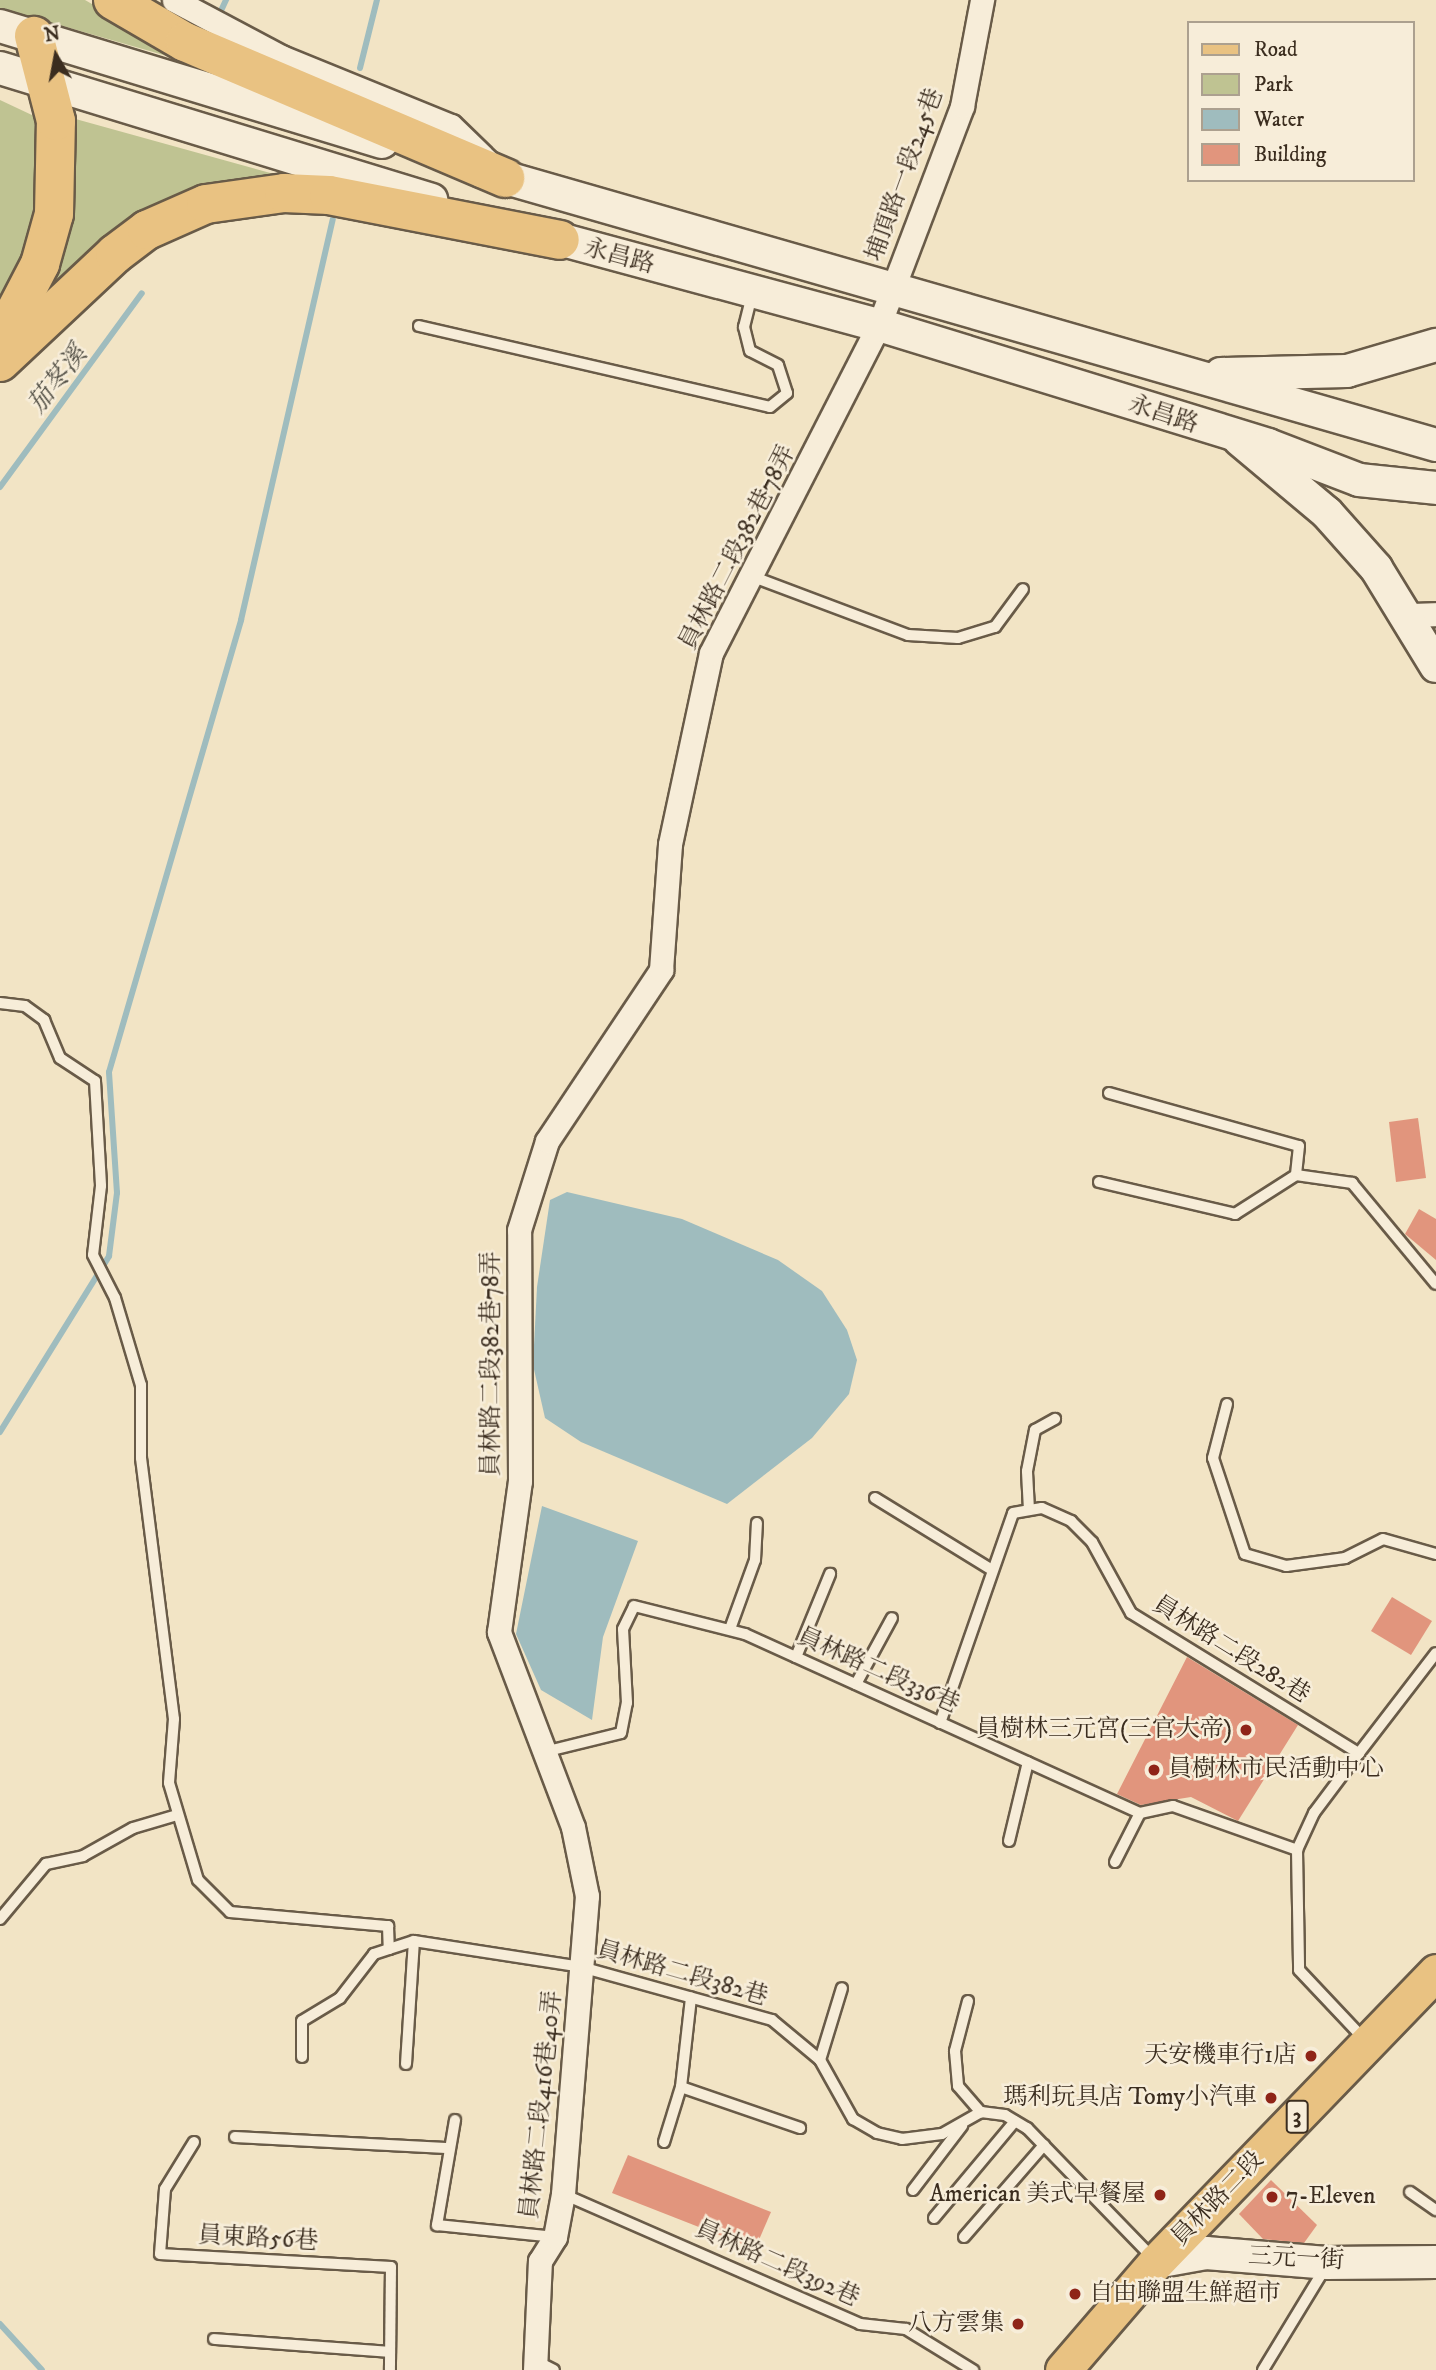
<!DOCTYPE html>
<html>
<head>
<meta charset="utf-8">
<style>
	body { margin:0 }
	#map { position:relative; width:1436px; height:2370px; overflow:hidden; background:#f2e4c5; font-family:"IM FELL DW Pica","Noto Serif TC",serif }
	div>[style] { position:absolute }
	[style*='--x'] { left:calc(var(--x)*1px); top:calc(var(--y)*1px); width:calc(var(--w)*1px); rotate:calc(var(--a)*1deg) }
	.green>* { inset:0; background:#bfc392 }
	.water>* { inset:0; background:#9fbcbe }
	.stream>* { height:6px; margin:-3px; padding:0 3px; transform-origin:3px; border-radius:3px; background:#9fbcbe }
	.building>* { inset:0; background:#e1957d }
	.roads { filter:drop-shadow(2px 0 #695b48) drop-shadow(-2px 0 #695b48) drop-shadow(0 2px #695b48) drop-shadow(0 -2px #695b48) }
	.lane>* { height:10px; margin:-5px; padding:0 5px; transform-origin:5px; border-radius:5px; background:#f7edd9 }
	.street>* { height:23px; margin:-11.5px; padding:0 11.5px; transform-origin:11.5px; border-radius:11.5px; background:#f7edd9 }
	.secondary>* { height:32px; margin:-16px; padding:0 16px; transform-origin:16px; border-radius:16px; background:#f7edd9 }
	.primary>* { height:35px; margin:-17.5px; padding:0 17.5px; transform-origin:17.5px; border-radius:17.5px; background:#e9c282 }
	.highway>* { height:38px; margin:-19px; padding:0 19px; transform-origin:19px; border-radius:19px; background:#e9c282 }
	.dots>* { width:19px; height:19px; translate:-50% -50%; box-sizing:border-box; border:4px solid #f7edd9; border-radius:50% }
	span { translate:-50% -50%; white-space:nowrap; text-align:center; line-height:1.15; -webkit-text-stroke:5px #f7edd9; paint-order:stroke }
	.shield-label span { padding:2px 5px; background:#f7edd9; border:2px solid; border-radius:5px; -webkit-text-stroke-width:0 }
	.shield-label { font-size:23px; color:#3b2d1f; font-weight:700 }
	.street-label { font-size:24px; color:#3b2d1f }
	.poi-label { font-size:24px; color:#3b2d1f }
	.right { translate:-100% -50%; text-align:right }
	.left { translate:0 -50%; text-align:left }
	.water-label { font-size:26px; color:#545147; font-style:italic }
	.legend { position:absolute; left:1187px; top:21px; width:228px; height:161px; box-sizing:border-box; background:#f7edd9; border:2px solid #aca08f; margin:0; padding:9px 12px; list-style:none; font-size:21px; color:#3b2d1f }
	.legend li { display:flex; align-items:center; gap:14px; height:35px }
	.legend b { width:35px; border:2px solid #aca08f }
	.north { position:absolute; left:21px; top:21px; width:70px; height:70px; -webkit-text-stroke:5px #f7edd9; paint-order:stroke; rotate:350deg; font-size:19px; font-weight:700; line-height:28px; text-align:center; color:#3b2d1f }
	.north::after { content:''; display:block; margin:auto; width:24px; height:32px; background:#3b2d1f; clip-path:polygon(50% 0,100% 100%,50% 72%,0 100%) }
</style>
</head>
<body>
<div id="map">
	<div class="green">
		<i style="clip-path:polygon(0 0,85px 0,195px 64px,0 8px)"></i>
		<i style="clip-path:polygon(0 100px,34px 116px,40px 126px,42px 180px,33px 229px,0 315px)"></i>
		<i style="clip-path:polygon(72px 118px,303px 182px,62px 285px,53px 279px,74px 174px)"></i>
	</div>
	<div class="water">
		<i style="clip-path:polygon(567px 1192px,682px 1219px,778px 1260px,822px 1291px,847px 1330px,857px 1360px,849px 1394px,812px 1438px,727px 1504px,581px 1442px,545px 1418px,533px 1365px,537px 1287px,550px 1200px)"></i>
		<i style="clip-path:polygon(542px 1506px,638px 1541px,603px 1637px,592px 1720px,541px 1690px,516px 1634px)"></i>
	</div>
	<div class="stream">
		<i style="--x:219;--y:15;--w:17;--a:-65"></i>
		<i style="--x:360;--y:68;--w:70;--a:-76"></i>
		<i style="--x:0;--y:487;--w:240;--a:-53.8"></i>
		<i style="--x:0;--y:1432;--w:207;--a:-58.2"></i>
		<i style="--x:109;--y:1256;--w:64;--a:-82.8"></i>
		<i style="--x:117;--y:1193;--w:121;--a:-93.8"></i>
		<i style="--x:109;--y:1072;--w:471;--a:-73.7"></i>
		<i style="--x:241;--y:620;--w:411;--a:-77.1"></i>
		<i style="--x:0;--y:2324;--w:62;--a:47.6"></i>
	</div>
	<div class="building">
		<i style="clip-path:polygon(1418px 1118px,1426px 1178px,1396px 1182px,1389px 1122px)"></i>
		<i style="clip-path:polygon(1419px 1209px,1436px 1219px,1436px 1260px,1405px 1234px)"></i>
		<i style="clip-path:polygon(1392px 1597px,1432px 1621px,1411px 1655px,1371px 1631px)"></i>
		<i style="clip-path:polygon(1187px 1657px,1298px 1725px,1238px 1821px,1191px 1797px,1141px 1805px,1117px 1794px)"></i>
		<i style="clip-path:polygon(628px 2155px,771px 2212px,755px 2249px,612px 2193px)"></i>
		<i style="clip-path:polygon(1271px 2180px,1317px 2225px,1304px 2243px,1263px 2239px,1239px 2214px)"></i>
	</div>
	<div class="roads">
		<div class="lane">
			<i style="--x:419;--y:326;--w:360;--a:13"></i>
			<i style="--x:770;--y:407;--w:22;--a:-39"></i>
			<i style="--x:787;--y:393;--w:29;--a:-108"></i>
			<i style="--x:778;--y:365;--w:31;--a:-153"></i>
			<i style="--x:750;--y:351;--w:25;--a:-104"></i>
			<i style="--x:744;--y:327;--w:33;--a:-76"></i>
			<i style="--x:751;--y:576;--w:168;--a:20.6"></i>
			<i style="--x:908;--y:635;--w:50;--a:3.4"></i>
			<i style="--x:958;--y:638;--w:39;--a:-17"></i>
			<i style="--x:995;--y:627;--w:47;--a:-53.6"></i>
			<i style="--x:0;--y:1003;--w:25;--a:7"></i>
			<i style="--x:25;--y:1006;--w:24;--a:36"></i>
			<i style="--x:44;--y:1020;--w:41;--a:67.2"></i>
			<i style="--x:60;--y:1058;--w:42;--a:33.3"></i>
			<i style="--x:95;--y:1081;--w:105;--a:86.7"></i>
			<i style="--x:101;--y:1186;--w:69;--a:96.6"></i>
			<i style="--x:93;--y:1255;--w:48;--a:62.9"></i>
			<i style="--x:115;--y:1298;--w:91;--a:73.4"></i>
			<i style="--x:141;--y:1385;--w:73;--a:90"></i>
			<i style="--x:141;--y:1458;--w:263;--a:82.8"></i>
			<i style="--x:174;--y:1719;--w:64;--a:94.5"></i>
			<i style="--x:169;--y:1783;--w:101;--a:73.4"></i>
			<i style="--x:198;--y:1880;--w:45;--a:45"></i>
			<i style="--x:230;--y:1912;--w:159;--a:5.1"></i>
			<i style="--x:388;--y:1926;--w:23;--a:88"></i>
			<i style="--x:389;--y:1949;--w:16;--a:162"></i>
			<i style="--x:374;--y:1954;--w:56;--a:127.7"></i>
			<i style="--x:340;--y:1998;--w:44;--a:148.8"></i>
			<i style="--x:302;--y:2021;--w:36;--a:90"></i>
			<i style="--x:1109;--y:1093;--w:197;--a:15.6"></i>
			<i style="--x:1299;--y:1146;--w:29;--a:96"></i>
			<i style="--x:1099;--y:1182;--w:140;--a:13.2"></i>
			<i style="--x:1235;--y:1214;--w:72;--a:-32.6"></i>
			<i style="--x:1296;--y:1175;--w:57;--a:8.1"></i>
			<i style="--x:1352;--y:1183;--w:131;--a:50.3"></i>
			<i style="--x:1227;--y:1404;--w:56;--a:104.5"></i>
			<i style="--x:1213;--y:1458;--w:101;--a:71.6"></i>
			<i style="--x:1245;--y:1554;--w:43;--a:16.3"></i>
			<i style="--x:1286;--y:1566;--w:60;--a:-7.7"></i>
			<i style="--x:1345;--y:1558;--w:42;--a:-26.6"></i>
			<i style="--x:1383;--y:1539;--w:55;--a:15.8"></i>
			<i style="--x:875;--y:1498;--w:137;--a:31.6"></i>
			<i style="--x:1029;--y:1510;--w:39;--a:-93"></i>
			<i style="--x:1027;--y:1471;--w:42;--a:-79"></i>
			<i style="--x:1035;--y:1430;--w:23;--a:-29"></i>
			<i style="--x:730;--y:1629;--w:73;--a:-70.1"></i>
			<i style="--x:755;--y:1560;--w:37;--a:-87"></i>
			<i style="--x:796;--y:1657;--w:90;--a:-67.7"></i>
			<i style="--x:856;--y:1684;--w:75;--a:-61.4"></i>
			<i style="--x:940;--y:1723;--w:222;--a:-70.8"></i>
			<i style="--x:1013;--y:1513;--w:29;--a:-10"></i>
			<i style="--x:1042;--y:1508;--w:32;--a:24"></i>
			<i style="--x:1071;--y:1521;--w:30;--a:45"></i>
			<i style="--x:1092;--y:1542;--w:81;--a:61.2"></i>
			<i style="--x:1131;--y:1613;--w:268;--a:31.6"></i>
			<i style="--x:1359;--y:1753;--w:126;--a:-52.4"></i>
			<i style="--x:544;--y:1752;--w:79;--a:-13.9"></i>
			<i style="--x:621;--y:1733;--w:31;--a:-79"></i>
			<i style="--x:627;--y:1703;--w:74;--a:-93.1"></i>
			<i style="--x:623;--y:1629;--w:25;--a:-64"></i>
			<i style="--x:634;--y:1606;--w:114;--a:14.2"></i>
			<i style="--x:745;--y:1634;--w:434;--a:24.4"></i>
			<i style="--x:1140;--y:1813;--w:34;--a:-12"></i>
			<i style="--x:1173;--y:1806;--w:132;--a:19.5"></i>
			<i style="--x:1359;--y:1753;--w:75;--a:126.9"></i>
			<i style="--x:1314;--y:1813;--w:41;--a:114.7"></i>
			<i style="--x:1297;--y:1850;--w:120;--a:89"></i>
			<i style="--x:1299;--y:1970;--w:95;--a:46.7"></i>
			<i style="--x:1009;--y:1841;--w:81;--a:-76.5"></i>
			<i style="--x:1115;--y:1862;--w:55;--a:-63"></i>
			<i style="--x:0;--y:1919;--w:72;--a:-50.1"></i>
			<i style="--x:46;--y:1864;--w:38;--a:-12"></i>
			<i style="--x:83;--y:1856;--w:57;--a:-29.2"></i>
			<i style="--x:133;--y:1828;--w:46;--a:-16.5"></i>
			<i style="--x:389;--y:1949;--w:26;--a:-18"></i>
			<i style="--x:414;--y:1941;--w:169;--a:8.8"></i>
			<i style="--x:581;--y:1967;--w:198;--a:15.5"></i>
			<i style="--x:772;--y:2020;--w:62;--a:39.8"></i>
			<i style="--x:820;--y:2060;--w:68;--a:60.8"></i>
			<i style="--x:853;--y:2119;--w:28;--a:30"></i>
			<i style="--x:877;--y:2133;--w:26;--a:13"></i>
			<i style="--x:902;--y:2139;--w:40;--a:-7.1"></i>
			<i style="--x:942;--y:2134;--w:45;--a:-29.4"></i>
			<i style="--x:981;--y:2112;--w:24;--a:7"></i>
			<i style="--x:1005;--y:2115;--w:26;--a:31"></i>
			<i style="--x:1027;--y:2128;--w:181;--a:45.9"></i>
			<i style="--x:968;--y:2001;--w:52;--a:104.6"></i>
			<i style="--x:955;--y:2051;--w:35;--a:85"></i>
			<i style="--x:958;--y:2086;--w:35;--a:49"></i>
			<i style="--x:820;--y:2060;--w:75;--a:-73"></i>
			<i style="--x:406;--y:2064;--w:123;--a:-86.3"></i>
			<i style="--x:681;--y:2087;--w:126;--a:19"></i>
			<i style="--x:455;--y:2120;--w:107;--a:99.7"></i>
			<i style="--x:437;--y:2225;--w:119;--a:5.8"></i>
			<i style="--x:235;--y:2137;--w:211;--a:3"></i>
			<i style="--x:194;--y:2142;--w:55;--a:121.7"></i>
			<i style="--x:165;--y:2189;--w:65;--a:94.4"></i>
			<i style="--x:160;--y:2254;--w:231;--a:3.2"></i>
			<i style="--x:391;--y:2267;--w:103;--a:90.6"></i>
			<i style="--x:664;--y:2142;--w:58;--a:-72.8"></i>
			<i style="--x:681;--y:2087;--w:90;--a:-83.6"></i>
			<i style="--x:913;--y:2190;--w:81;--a:-52.6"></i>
			<i style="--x:1410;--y:2192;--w:32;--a:35"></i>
			<i style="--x:563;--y:2194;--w:324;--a:23.6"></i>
			<i style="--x:860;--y:2324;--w:46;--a:6.2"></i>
			<i style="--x:906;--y:2329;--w:79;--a:31.5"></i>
			<i style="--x:934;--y:2218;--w:126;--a:-50.1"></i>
			<i style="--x:964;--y:2237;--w:122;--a:-49"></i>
			<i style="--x:214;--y:2339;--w:176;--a:4.2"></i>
			<i style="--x:536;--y:2361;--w:20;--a:27"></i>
			<i style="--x:1263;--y:2370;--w:119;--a:-58.7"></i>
		</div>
		<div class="street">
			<i style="--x:174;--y:0;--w:121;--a:28"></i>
			<i style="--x:281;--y:57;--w:183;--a:22.1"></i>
			<i style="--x:451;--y:126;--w:52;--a:44.2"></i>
			<i style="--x:1409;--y:615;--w:27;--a:-2"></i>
			<i style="--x:535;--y:2370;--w:109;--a:-87.4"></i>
			<i style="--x:540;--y:2261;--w:28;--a:-58"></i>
			<i style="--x:555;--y:2237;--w:44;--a:-79.5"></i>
			<i style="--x:563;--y:2194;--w:299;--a:-85.4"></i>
			<i style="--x:587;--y:1896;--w:70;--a:-101.5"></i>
			<i style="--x:573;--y:1827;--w:209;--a:-110.8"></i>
			<i style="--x:499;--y:1632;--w:152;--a:-82.1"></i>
			<i style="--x:520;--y:1481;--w:251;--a:-90.2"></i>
			<i style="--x:519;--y:1230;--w:93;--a:-72.5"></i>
			<i style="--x:547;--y:1141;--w:206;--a:-56.3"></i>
			<i style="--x:661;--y:970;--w:126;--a:-85.9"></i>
			<i style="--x:670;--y:844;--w:195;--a:-77.9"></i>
			<i style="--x:711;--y:653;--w:369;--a:-62.9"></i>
			<i style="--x:879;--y:325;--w:234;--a:-69.2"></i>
			<i style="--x:962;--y:106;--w:108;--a:-79.3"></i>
		</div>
		<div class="secondary">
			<i style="--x:0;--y:26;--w:399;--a:16.9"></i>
			<i style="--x:0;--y:68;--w:451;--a:17"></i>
			<i style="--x:482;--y:171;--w:993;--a:16.02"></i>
			<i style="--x:537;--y:233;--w:354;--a:15.1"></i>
			<i style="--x:879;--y:325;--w:407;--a:17.1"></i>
			<i style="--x:1268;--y:445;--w:97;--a:21"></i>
			<i style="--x:1359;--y:480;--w:77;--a:5.9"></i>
			<i style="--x:1221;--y:374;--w:126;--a:-1.4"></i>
			<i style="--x:1347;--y:371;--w:93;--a:-16.3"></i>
			<i style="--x:1240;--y:440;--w:114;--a:40"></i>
			<i style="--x:1327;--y:513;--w:74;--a:48.3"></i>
			<i style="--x:1376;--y:568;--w:115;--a:58.5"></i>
			<i style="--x:1156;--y:2262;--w:51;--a:-10.2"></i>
			<i style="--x:1206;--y:2253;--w:121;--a:4.7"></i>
			<i style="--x:1327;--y:2263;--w:109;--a:-0.5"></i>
		</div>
		<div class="primary">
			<i style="--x:1063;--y:2370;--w:143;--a:-49.3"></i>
			<i style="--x:1156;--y:2262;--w:403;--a:-46"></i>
		</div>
		<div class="highway">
			<i style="--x:113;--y:0;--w:83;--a:30.3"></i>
			<i style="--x:185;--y:42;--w:348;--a:23"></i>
			<i style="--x:0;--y:341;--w:87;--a:-62.5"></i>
			<i style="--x:40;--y:264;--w:52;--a:-74.4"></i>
			<i style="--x:54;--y:214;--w:93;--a:-88.8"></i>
			<i style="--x:56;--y:121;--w:88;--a:-104.5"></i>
			<i style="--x:0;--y:362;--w:158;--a:-43.2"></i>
			<i style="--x:115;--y:254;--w:40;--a:-37"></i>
			<i style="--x:147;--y:230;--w:64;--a:-23.8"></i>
			<i style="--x:206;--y:204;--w:79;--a:-8"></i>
			<i style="--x:284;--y:193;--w:45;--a:2.5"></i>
			<i style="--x:329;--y:195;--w:235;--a:11"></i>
		</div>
	</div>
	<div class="dots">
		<i style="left:1246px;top:1730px;background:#8f2418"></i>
		<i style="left:1154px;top:1770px;background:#8f2418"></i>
		<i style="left:1311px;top:2056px;background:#8f2418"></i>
		<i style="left:1271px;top:2098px;background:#8f2418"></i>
		<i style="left:1160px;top:2195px;background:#8f2418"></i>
		<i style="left:1272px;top:2197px;background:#8f2418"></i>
		<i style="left:1075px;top:2294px;background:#8f2418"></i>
		<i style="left:1018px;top:2324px;background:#8f2418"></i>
	</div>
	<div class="shield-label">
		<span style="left:1297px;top:2117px">3</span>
	</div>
	<div class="street-label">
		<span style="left:905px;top:175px;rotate:-70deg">埔頂路一段245巷</span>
		<span style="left:619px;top:257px;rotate:15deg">永昌路</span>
		<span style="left:1163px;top:415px;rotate:18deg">永昌路</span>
		<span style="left:738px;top:548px;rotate:-63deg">員林路二段382巷78弄</span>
		<span style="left:492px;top:1364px;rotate:-90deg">員林路二段382巷78弄</span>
		<span style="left:1231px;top:1650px;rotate:32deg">員林路二段282巷</span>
		<span style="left:878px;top:1671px;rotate:24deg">員林路二段336巷</span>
		<span style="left:682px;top:1974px;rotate:16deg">員林路二段382巷</span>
		<span style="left:542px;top:2105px;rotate:-84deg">員林路二段416巷40弄</span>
		<span style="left:1218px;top:2199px;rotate:-46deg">員林路二段</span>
		<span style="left:258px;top:2239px;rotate:3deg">員東路56巷</span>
		<span style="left:1296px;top:2259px;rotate:3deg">三元一街</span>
		<span style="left:777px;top:2264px;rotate:24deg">員林路二段392巷</span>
	</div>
	<div class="poi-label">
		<span class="right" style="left:1232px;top:1730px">員樹林三元宮(三官大帝)</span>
		<span class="left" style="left:1168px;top:1770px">員樹林市民活動中心</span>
		<span class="right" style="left:1297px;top:2056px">天安機車行1店</span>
		<span class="right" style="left:1257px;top:2098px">瑪利玩具店 Tomy小汽車</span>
		<span class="right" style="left:1146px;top:2195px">American 美式早餐屋</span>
		<span class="left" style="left:1286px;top:2197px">7-Eleven</span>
		<span class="left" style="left:1089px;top:2294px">自由聯盟生鮮超市</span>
		<span class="right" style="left:1004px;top:2324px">八方雲集</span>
	</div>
	<div class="water-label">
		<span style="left:58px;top:380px;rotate:-52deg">茄苳溪</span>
	</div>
	<ul class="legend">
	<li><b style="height:9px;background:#e9c282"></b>Road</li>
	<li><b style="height:19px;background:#bfc392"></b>Park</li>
	<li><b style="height:19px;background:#9fbcbe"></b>Water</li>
	<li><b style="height:19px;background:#e1957d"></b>Building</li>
	</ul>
	<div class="north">N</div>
</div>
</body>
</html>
